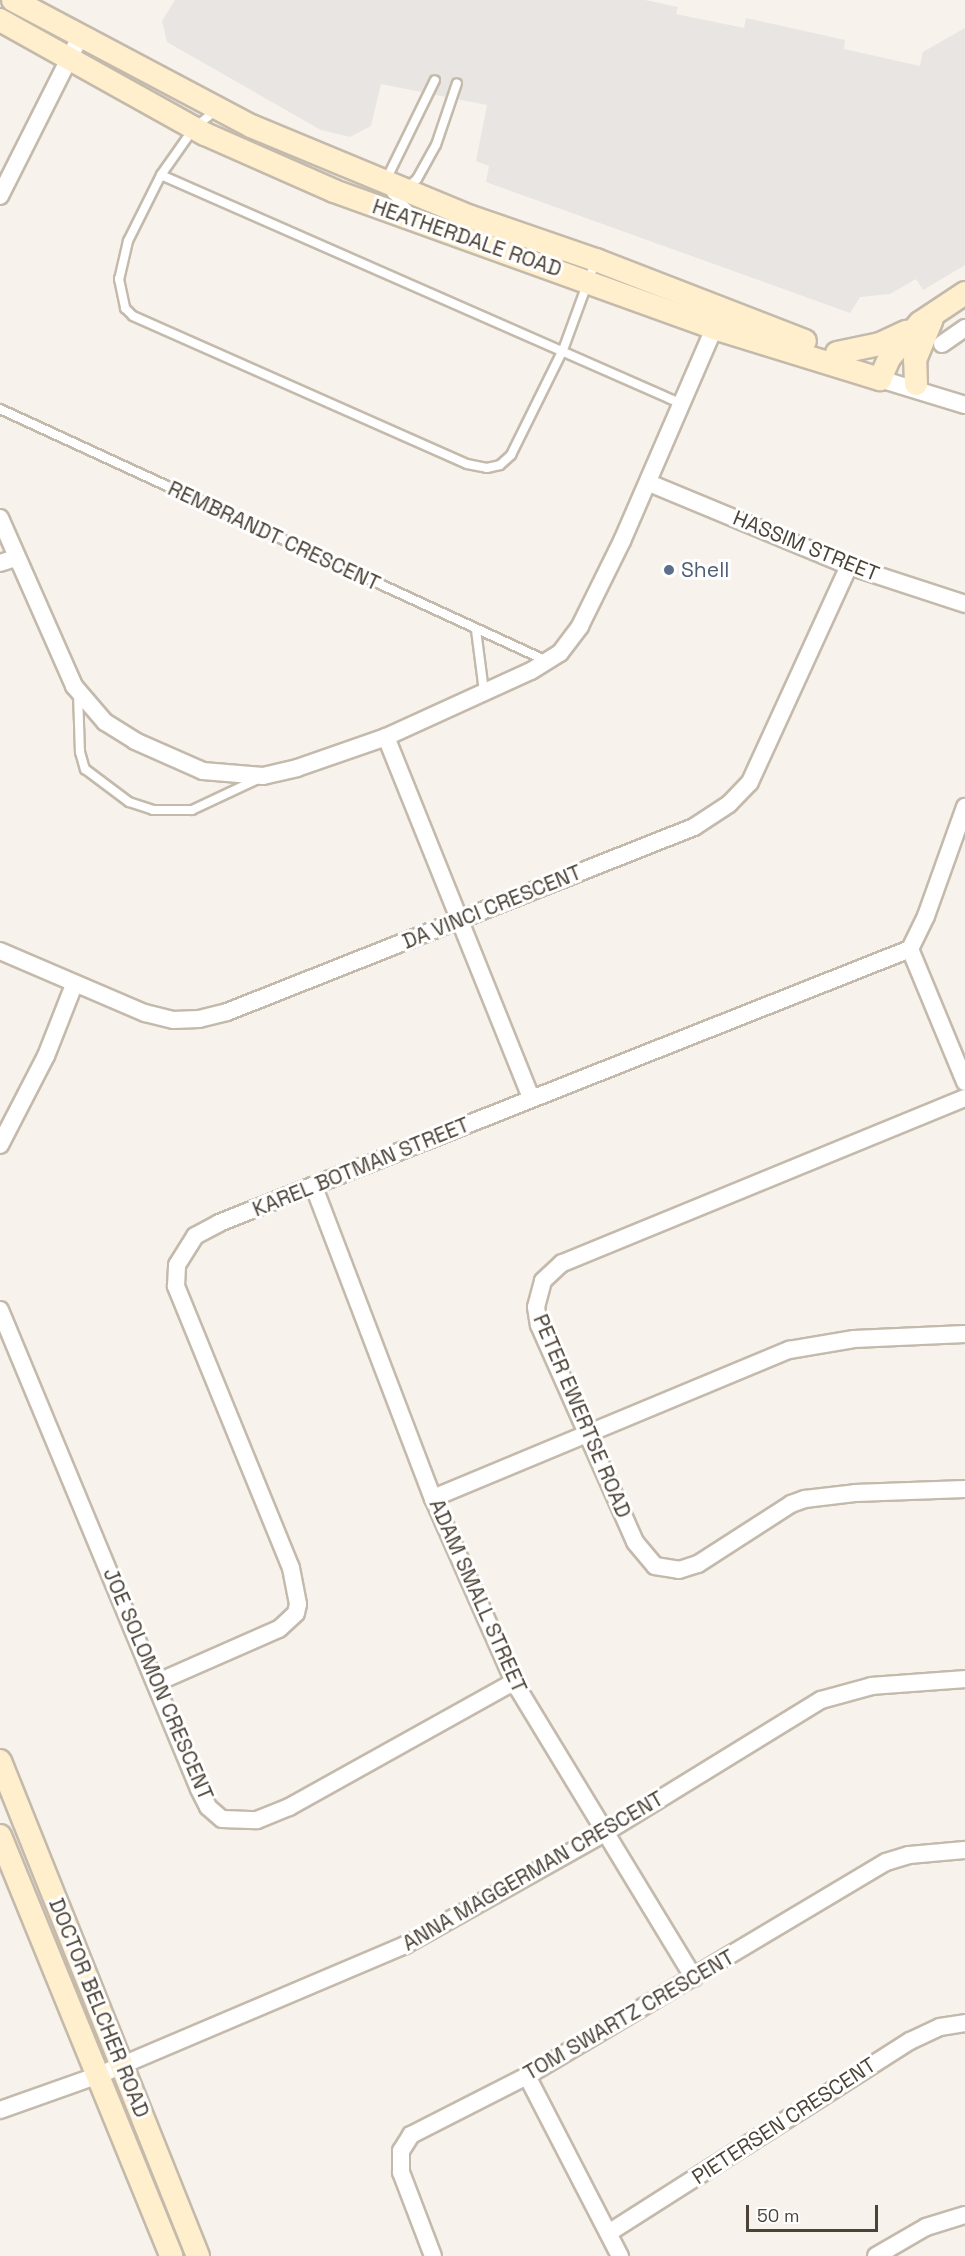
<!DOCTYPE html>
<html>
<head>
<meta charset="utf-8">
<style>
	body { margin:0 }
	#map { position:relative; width:965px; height:2256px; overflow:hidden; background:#f7f2eb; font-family:"Space Grotesk",sans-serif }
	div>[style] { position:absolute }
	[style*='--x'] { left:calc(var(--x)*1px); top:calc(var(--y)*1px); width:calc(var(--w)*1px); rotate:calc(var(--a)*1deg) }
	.parking>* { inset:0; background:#e8e5e2 }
	.roads { filter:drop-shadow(2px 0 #c4baac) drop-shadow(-2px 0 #c4baac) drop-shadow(0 2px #c4baac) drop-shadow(0 -2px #c4baac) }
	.lane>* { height:8px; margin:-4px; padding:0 4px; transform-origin:4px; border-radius:4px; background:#fff }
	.street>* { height:16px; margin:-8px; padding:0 8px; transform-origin:8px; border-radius:8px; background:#fff }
	.secondary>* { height:22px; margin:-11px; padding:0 11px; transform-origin:11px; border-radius:11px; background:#ffefcd }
	.dots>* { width:16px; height:16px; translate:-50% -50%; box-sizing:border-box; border:3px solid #fff; border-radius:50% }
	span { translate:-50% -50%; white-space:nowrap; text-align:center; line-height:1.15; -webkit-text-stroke:6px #fff; paint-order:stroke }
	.street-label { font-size:21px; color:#4c4337 }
	.service-label { font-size:21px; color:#4e5e75 }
	.left { translate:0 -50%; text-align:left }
	.scale { position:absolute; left:746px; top:2205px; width:132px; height:27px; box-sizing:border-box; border:3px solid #4c4337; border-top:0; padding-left:8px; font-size:18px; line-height:21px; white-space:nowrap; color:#4c4337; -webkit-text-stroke:4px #fff; paint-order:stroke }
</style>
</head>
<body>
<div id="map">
	<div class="parking">
		<i style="clip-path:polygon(175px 0,645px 0,678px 7px,676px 14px,744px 28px,746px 18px,845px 40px,844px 49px,920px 66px,923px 52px,965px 28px,965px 265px,923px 290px,916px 279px,890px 294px,860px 297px,850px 313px,486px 182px,489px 166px,476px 161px,487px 105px,381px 84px,371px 126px,350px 137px,321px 130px,167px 42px,162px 21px)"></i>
	</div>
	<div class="roads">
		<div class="lane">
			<i style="--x:215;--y:111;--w:27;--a:141"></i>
			<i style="--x:194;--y:128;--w:57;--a:125.1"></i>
			<i style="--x:161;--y:175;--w:74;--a:116.6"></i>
			<i style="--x:128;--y:241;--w:39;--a:103"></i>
			<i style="--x:119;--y:279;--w:30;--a:78"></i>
			<i style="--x:125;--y:308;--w:11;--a:45"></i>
			<i style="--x:133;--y:316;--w:365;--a:23.9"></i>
			<i style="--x:467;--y:464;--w:20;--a:11"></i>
			<i style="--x:487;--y:468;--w:13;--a:-13"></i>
			<i style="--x:500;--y:465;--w:15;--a:-42"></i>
			<i style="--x:511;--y:455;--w:117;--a:-63.7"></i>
			<i style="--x:563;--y:350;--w:96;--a:-69.9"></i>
			<i style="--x:161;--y:175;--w:569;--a:23.73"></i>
			<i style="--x:408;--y:187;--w:12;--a:-42"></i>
			<i style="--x:417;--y:179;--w:39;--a:-61"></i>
			<i style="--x:436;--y:145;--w:65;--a:-71.3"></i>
			<i style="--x:408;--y:209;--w:22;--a:-137"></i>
			<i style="--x:392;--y:194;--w:15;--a:-113"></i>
			<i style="--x:386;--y:180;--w:111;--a:-63.9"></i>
			<i style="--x:0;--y:409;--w:602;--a:24.74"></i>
			<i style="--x:476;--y:630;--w:63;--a:82.6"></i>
			<i style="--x:78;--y:693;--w:59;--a:88.1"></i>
			<i style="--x:80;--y:752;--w:18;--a:74"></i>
			<i style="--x:85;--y:769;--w:55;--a:36.9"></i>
			<i style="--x:129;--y:802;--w:25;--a:18"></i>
			<i style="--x:153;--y:810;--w:39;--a:0"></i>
			<i style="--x:192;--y:810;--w:75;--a:-25.2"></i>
		</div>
		<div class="street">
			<i style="--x:0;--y:196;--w:178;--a:-63.3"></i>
			<i style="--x:942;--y:344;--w:28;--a:-35"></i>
			<i style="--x:880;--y:379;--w:89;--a:17"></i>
			<i style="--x:649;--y:483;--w:217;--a:22.5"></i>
			<i style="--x:849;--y:566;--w:122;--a:18.1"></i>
			<i style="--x:0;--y:518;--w:184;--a:66.2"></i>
			<i style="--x:74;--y:686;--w:48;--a:49.3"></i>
			<i style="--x:105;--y:722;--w:36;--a:32"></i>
			<i style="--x:135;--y:741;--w:74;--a:23.8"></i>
			<i style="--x:203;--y:771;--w:60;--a:4.8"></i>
			<i style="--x:263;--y:776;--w:35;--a:-13"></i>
			<i style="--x:297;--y:768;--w:94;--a:-19.2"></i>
			<i style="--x:386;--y:737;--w:159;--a:-24.5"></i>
			<i style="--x:531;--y:671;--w:34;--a:-32"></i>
			<i style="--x:560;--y:653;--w:34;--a:-53"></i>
			<i style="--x:580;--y:626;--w:95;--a:-63.7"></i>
			<i style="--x:622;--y:541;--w:232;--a:-66.6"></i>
			<i style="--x:714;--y:328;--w:9;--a:-41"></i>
			<i style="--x:0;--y:563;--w:16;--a:-18"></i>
			<i style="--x:386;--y:737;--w:389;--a:68.1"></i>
			<i style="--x:910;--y:949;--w:144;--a:67.5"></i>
			<i style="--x:0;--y:951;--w:158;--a:23.2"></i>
			<i style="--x:145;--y:1013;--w:29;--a:14"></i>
			<i style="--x:173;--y:1020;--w:26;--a:-2"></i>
			<i style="--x:199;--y:1019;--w:29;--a:-14"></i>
			<i style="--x:227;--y:1012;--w:502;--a:-21.61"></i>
			<i style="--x:694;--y:827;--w:42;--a:-33.3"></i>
			<i style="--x:729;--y:804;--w:30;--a:-46"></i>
			<i style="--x:750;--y:782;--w:238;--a:-65.4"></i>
			<i style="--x:965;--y:1098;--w:435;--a:157.7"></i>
			<i style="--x:562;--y:1263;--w:26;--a:137"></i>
			<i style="--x:543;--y:1281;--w:27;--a:105"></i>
			<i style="--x:536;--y:1307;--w:18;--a:81"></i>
			<i style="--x:539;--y:1325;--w:237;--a:66.1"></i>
			<i style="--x:635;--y:1542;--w:31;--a:50"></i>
			<i style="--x:655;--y:1566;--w:24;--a:9"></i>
			<i style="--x:679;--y:1570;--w:20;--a:-18"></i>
			<i style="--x:698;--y:1564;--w:111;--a:-32.8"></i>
			<i style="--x:791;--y:1504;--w:15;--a:-20"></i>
			<i style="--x:805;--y:1499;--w:50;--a:-6.8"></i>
			<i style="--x:855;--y:1493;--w:110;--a:-2.1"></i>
			<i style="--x:0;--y:1145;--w:100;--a:-62.7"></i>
			<i style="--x:46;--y:1056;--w:76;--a:-68.5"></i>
			<i style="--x:314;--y:1187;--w:333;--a:69.1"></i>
			<i style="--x:433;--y:1498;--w:201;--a:66.2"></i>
			<i style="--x:514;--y:1682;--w:346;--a:58.7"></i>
			<i style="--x:0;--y:1310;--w:519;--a:67.44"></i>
			<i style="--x:199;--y:1789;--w:20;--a:63"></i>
			<i style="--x:208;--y:1807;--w:18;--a:41"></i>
			<i style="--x:222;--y:1819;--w:35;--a:2"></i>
			<i style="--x:257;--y:1820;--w:35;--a:-22"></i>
			<i style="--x:289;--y:1807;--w:257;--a:-29.1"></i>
			<i style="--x:433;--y:1498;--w:386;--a:-22.6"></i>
			<i style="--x:789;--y:1350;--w:66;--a:-9.6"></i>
			<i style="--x:854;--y:1339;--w:111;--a:-2.6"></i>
			<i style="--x:158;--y:1682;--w:132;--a:-23.7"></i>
			<i style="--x:279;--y:1629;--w:23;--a:-43"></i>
			<i style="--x:296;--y:1613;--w:9;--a:-77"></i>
			<i style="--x:298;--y:1604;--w:37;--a:-101"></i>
			<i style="--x:291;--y:1568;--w:305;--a:-112.2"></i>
			<i style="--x:176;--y:1286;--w:21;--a:-87"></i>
			<i style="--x:177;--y:1265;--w:34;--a:-58"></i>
			<i style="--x:195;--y:1236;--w:27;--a:-28"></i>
			<i style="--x:219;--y:1223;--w:743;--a:-21.63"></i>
			<i style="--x:910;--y:949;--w:37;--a:-64"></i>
			<i style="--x:926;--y:916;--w:116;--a:-70.3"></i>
			<i style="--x:527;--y:2076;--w:203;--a:62.7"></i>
			<i style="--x:0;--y:2110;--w:105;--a:-19.5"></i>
			<i style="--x:99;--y:2075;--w:332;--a:-23"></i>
			<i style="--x:405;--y:1945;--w:227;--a:-29.3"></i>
			<i style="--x:603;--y:1834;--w:256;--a:-31.6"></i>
			<i style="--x:821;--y:1700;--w:53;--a:-15.4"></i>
			<i style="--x:872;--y:1686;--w:93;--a:-4.3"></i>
			<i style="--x:610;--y:2232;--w:356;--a:-32.5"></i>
			<i style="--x:910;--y:2041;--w:33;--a:-25"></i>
			<i style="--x:940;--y:2027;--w:25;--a:-9"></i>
			<i style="--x:433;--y:2256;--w:90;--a:-110.9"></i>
			<i style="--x:401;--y:2172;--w:21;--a:-90"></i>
			<i style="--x:401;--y:2151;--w:19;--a:-58"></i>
			<i style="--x:411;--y:2135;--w:130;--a:-27"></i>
			<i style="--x:527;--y:2076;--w:418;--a:-30.8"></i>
			<i style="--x:886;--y:1862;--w:24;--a:-17"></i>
			<i style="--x:909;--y:1855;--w:56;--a:-5.1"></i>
			<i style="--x:876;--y:2256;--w:58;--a:-30.1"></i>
			<i style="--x:926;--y:2227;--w:41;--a:-17.1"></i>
		</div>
		<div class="secondary">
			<i style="--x:13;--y:0;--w:269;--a:27.9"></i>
			<i style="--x:251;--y:126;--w:238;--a:22.5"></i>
			<i style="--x:471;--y:217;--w:132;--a:19"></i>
			<i style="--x:596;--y:260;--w:224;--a:21.2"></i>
			<i style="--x:0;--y:20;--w:235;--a:29.1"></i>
			<i style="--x:205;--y:134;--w:141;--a:23.8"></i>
			<i style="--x:334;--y:191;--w:404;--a:19.8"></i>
			<i style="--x:714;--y:328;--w:174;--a:17.1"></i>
			<i style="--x:880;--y:379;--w:24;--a:-66"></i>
			<i style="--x:890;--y:357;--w:45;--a:-48.6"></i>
			<i style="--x:920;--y:323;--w:54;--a:-33.7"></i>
			<i style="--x:837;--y:353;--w:44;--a:-11.8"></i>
			<i style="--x:880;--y:344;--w:29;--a:-25"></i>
			<i style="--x:916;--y:384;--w:24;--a:-92"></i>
			<i style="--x:915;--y:360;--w:44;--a:-67.5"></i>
			<i style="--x:0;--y:1761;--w:533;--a:68.2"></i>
			<i style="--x:0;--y:1836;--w:453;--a:67.8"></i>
		</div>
	</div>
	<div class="dots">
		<i style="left:669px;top:570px;background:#5c6f8a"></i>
	</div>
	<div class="street-label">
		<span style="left:467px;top:238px;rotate:19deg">HEATHERDALE ROAD</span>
		<span style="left:274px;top:536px;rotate:25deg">REMBRANDT CRESCENT</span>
		<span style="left:806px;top:546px;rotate:22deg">HASSIM STREET</span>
		<span style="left:492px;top:907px;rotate:-22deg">DA VINCI CRESCENT</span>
		<span style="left:361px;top:1167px;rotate:-22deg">KAREL BOTMAN STREET</span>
		<span style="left:582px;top:1416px;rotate:67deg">PETER EWERTSE ROAD</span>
		<span style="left:478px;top:1596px;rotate:66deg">ADAM SMALL STREET</span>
		<span style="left:158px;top:1684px;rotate:67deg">JOE SOLOMON CRESCENT</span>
		<span style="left:533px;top:1871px;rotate:-30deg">ANNA MAGGERMAN CRESCENT</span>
		<span style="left:99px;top:2008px;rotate:68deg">DOCTOR BELCHER ROAD</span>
		<span style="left:629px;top:2015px;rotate:-30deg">TOM SWARTZ CRESCENT</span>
		<span style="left:784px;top:2121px;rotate:-33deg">PIETERSEN CRESCENT</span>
	</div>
	<div class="service-label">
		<span class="left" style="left:681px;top:570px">Shell</span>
	</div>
	<div class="scale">50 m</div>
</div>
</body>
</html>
